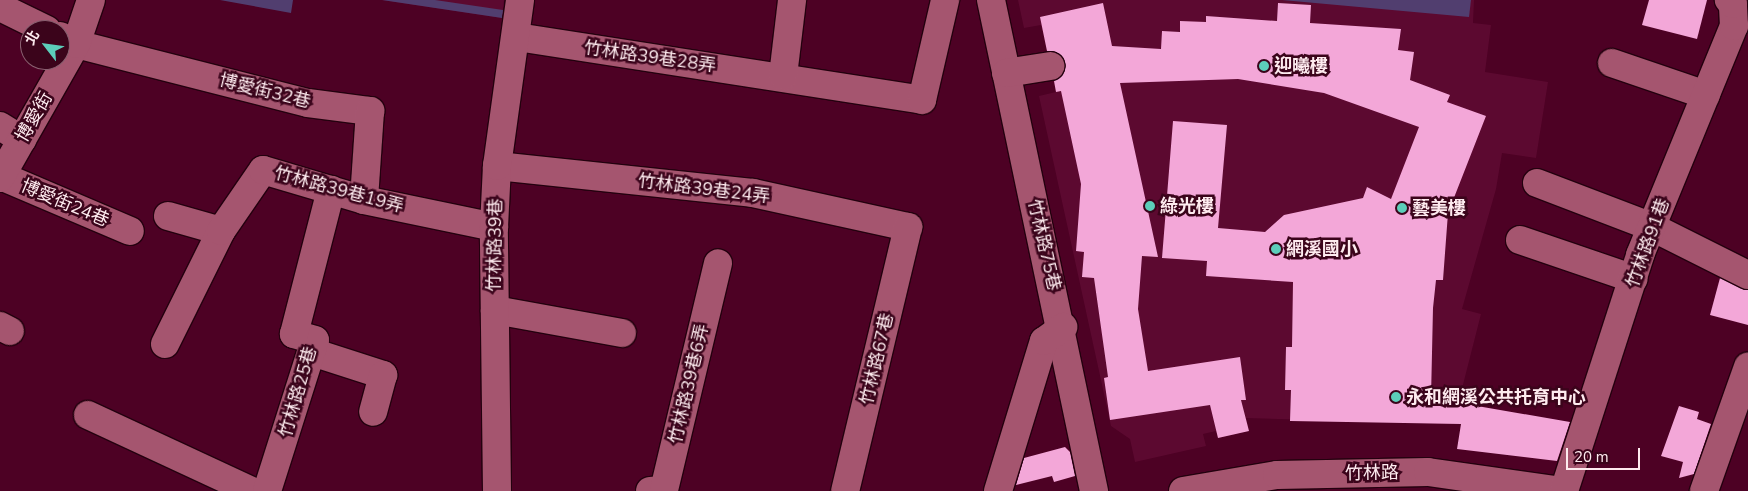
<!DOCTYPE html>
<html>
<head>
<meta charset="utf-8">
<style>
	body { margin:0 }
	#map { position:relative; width:1748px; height:491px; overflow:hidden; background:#4d0124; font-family:"Nunito Sans","Noto Sans TC",sans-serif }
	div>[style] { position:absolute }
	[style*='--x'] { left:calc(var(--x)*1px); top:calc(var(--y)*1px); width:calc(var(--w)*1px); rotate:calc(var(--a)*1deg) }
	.built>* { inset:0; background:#5c0930 }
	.green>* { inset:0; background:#513e6f }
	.building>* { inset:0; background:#f3a7d8 }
	.roads { filter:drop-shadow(1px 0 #24010f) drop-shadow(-1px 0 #24010f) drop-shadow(0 1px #24010f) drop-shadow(0 -1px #24010f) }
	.minor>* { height:28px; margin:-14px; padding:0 14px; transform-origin:14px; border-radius:14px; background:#a5556f }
	.dots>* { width:14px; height:14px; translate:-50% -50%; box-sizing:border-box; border:2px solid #3b041b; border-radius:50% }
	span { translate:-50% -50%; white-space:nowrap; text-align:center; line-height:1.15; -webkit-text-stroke:5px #3b041b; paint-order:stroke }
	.street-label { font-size:18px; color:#feebef }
	.poi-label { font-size:18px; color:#feebef; font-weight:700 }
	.left { translate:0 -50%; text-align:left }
	.north { position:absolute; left:20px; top:20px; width:50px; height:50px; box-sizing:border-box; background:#3b041b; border:1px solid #896070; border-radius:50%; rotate:300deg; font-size:14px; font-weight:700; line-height:20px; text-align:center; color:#feebef }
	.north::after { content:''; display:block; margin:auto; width:18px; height:22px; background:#5cceba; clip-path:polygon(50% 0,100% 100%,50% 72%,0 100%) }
	.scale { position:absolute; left:1566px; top:448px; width:74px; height:22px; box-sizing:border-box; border:2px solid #feebef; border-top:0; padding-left:6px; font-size:15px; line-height:18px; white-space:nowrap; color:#feebef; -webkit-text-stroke:4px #3b041b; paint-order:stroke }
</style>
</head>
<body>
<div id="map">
	<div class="built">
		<i style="clip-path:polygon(382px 0,504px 0,502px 18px)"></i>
		<i style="clip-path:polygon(1018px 0,1474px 0,1473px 23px,1491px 25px,1485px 72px,1548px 82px,1536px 158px,1502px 153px,1496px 189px,1462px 309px,1481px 314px,1453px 424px,1246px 418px,1249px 431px,1218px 438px,1216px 431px,1203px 434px,1206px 446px,1135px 462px,1130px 439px,1111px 426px,1039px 96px,1056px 92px,1041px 25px,1024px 28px)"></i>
	</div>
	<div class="green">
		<i style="clip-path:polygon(220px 0,293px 0,291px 13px)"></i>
		<i style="clip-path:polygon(382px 0,435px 0,503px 10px,502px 18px)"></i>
		<i style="clip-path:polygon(1282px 0,1471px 0,1469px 17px)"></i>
	</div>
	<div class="building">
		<i style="clip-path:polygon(1649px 0,1707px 0,1697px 39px,1642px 25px)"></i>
		<i style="clip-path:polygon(1103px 3px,1112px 46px,1161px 49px,1162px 31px,1180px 32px,1180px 21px,1206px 22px,1206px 16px,1277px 21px,1278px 3px,1311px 5px,1310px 23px,1401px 29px,1398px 50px,1414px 52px,1410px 80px,1450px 95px,1447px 102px,1486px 116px,1448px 213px,1443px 280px,1436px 280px,1433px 308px,1431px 398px,1570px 422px,1557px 461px,1457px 449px,1461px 424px,1290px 421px,1291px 390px,1285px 390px,1286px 347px,1292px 347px,1293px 282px,1206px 276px,1207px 261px,1162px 258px,1173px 121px,1227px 125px,1218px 228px,1265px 232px,1284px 215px,1363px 198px,1367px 187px,1391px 199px,1419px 127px,1324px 93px,1238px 79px,1120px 83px,1158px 257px,1142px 256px,1138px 309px,1148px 371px,1240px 357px,1246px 400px,1241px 400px,1249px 431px,1218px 438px,1210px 405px,1110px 420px,1104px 378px,1108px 377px,1094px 278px,1082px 277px,1084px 252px,1076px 251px,1081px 184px,1061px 91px,1056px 92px,1054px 81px,1064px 72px,1065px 63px,1056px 52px,1047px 51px,1040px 17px)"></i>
		<i style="clip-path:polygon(1720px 278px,1748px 290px,1748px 325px,1710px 315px)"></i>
		<i style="clip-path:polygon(1679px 406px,1699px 412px,1697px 419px,1711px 424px,1694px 474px,1679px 478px,1683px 462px,1661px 456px)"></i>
		<i style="clip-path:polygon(1065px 447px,1070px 452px,1075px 476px,1054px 482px,1052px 476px,1016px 485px,1024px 458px)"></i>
	</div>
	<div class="roads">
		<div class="minor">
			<i style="--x:991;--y:0;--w:502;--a:78.15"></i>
			<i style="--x:0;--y:7;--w:52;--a:26.1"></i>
			<i style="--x:60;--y:36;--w:18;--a:27"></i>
			<i style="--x:76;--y:44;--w:239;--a:14.3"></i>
			<i style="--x:308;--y:103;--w:63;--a:7.4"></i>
			<i style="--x:370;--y:111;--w:89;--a:93.9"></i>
			<i style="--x:517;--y:37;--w:410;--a:8.8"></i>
			<i style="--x:922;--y:100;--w:103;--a:-77"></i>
			<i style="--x:1612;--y:63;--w:99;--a:18.8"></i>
			<i style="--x:1006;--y:73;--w:45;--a:-9"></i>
			<i style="--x:783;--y:76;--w:77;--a:-83.2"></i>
			<i style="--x:0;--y:126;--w:26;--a:32"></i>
			<i style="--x:497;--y:166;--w:257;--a:6"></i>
			<i style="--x:753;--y:193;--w:159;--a:12.4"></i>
			<i style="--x:908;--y:227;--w:271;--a:103.4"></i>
			<i style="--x:1;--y:176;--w:140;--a:23.1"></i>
			<i style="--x:0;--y:178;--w:154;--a:-60.4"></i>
			<i style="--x:76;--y:44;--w:46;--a:-71.2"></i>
			<i style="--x:1537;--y:183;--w:123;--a:20.9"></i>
			<i style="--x:1652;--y:227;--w:107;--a:26.6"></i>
			<i style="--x:168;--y:216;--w:55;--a:15.8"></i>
			<i style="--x:1520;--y:240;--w:120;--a:18.9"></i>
			<i style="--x:495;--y:310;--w:129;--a:10.3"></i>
			<i style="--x:0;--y:326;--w:11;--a:27"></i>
			<i style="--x:165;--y:344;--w:126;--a:-63.6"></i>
			<i style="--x:221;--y:231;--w:74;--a:-55.5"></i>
			<i style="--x:263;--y:170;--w:105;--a:16.5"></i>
			<i style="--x:364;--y:200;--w:133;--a:11.7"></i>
			<i style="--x:312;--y:352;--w:75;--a:17.9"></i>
			<i style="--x:383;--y:375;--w:38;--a:105"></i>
			<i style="--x:88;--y:415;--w:181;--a:24.9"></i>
			<i style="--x:267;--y:491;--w:158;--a:-72.4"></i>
			<i style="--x:315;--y:340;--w:22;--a:-164"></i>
			<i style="--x:294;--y:334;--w:149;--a:-75.6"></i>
			<i style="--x:497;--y:491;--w:264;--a:-90.7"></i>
			<i style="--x:494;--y:227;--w:61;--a:-87.2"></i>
			<i style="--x:497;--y:166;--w:168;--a:-82.1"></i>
			<i style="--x:650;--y:491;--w:14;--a:-4"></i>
			<i style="--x:664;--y:490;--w:233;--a:-76.6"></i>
			<i style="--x:998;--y:491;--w:157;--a:-73"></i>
			<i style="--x:1044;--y:341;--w:24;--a:-36"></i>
			<i style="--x:1183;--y:491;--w:95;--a:-9.7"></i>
			<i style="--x:1277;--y:475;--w:151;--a:-1.1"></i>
			<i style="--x:1428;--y:472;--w:134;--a:8.1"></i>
			<i style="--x:1564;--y:491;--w:248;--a:-72.1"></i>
			<i style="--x:1640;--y:255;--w:248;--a:-67.7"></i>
			<i style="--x:1734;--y:26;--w:22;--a:-93"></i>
			<i style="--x:1733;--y:4;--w:6;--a:-135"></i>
			<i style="--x:1704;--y:491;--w:132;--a:-70.5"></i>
		</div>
	</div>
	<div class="dots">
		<i style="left:1264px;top:66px;background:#5cceba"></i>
		<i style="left:1150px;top:206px;background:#5cceba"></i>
		<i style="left:1402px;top:208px;background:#5cceba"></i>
		<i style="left:1276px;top:249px;background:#5cceba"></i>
		<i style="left:1396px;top:397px;background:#5cceba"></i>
	</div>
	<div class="street-label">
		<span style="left:650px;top:57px;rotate:8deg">竹林路39巷28弄</span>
		<span style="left:265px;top:91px;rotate:14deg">博愛街32巷</span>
		<span style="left:34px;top:117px;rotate:-60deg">博愛街</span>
		<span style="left:704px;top:189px;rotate:7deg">竹林路39巷24弄</span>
		<span style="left:339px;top:190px;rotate:15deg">竹林路39巷19弄</span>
		<span style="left:65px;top:203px;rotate:23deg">博愛街24巷</span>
		<span style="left:1648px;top:243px;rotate:-70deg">竹林路91巷</span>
		<span style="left:495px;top:245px;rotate:-89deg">竹林路39巷</span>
		<span style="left:1044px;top:245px;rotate:77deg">竹林路75巷</span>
		<span style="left:877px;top:359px;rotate:-77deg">竹林路67巷</span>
		<span style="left:689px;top:384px;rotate:-77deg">竹林路39巷6弄</span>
		<span style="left:298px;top:392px;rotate:-74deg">竹林路25巷</span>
		<span style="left:1372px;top:473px;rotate:-1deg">竹林路</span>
	</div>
	<div class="poi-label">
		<span class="left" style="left:1274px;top:66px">迎曦樓</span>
		<span class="left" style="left:1160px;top:206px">綠光樓</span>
		<span class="left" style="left:1412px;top:208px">藝美樓</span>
		<span class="left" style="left:1286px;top:249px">網溪國小</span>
		<span class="left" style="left:1406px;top:397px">永和網溪公共托育中心</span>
	</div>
	<div class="north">北</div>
	<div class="scale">20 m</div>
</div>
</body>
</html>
